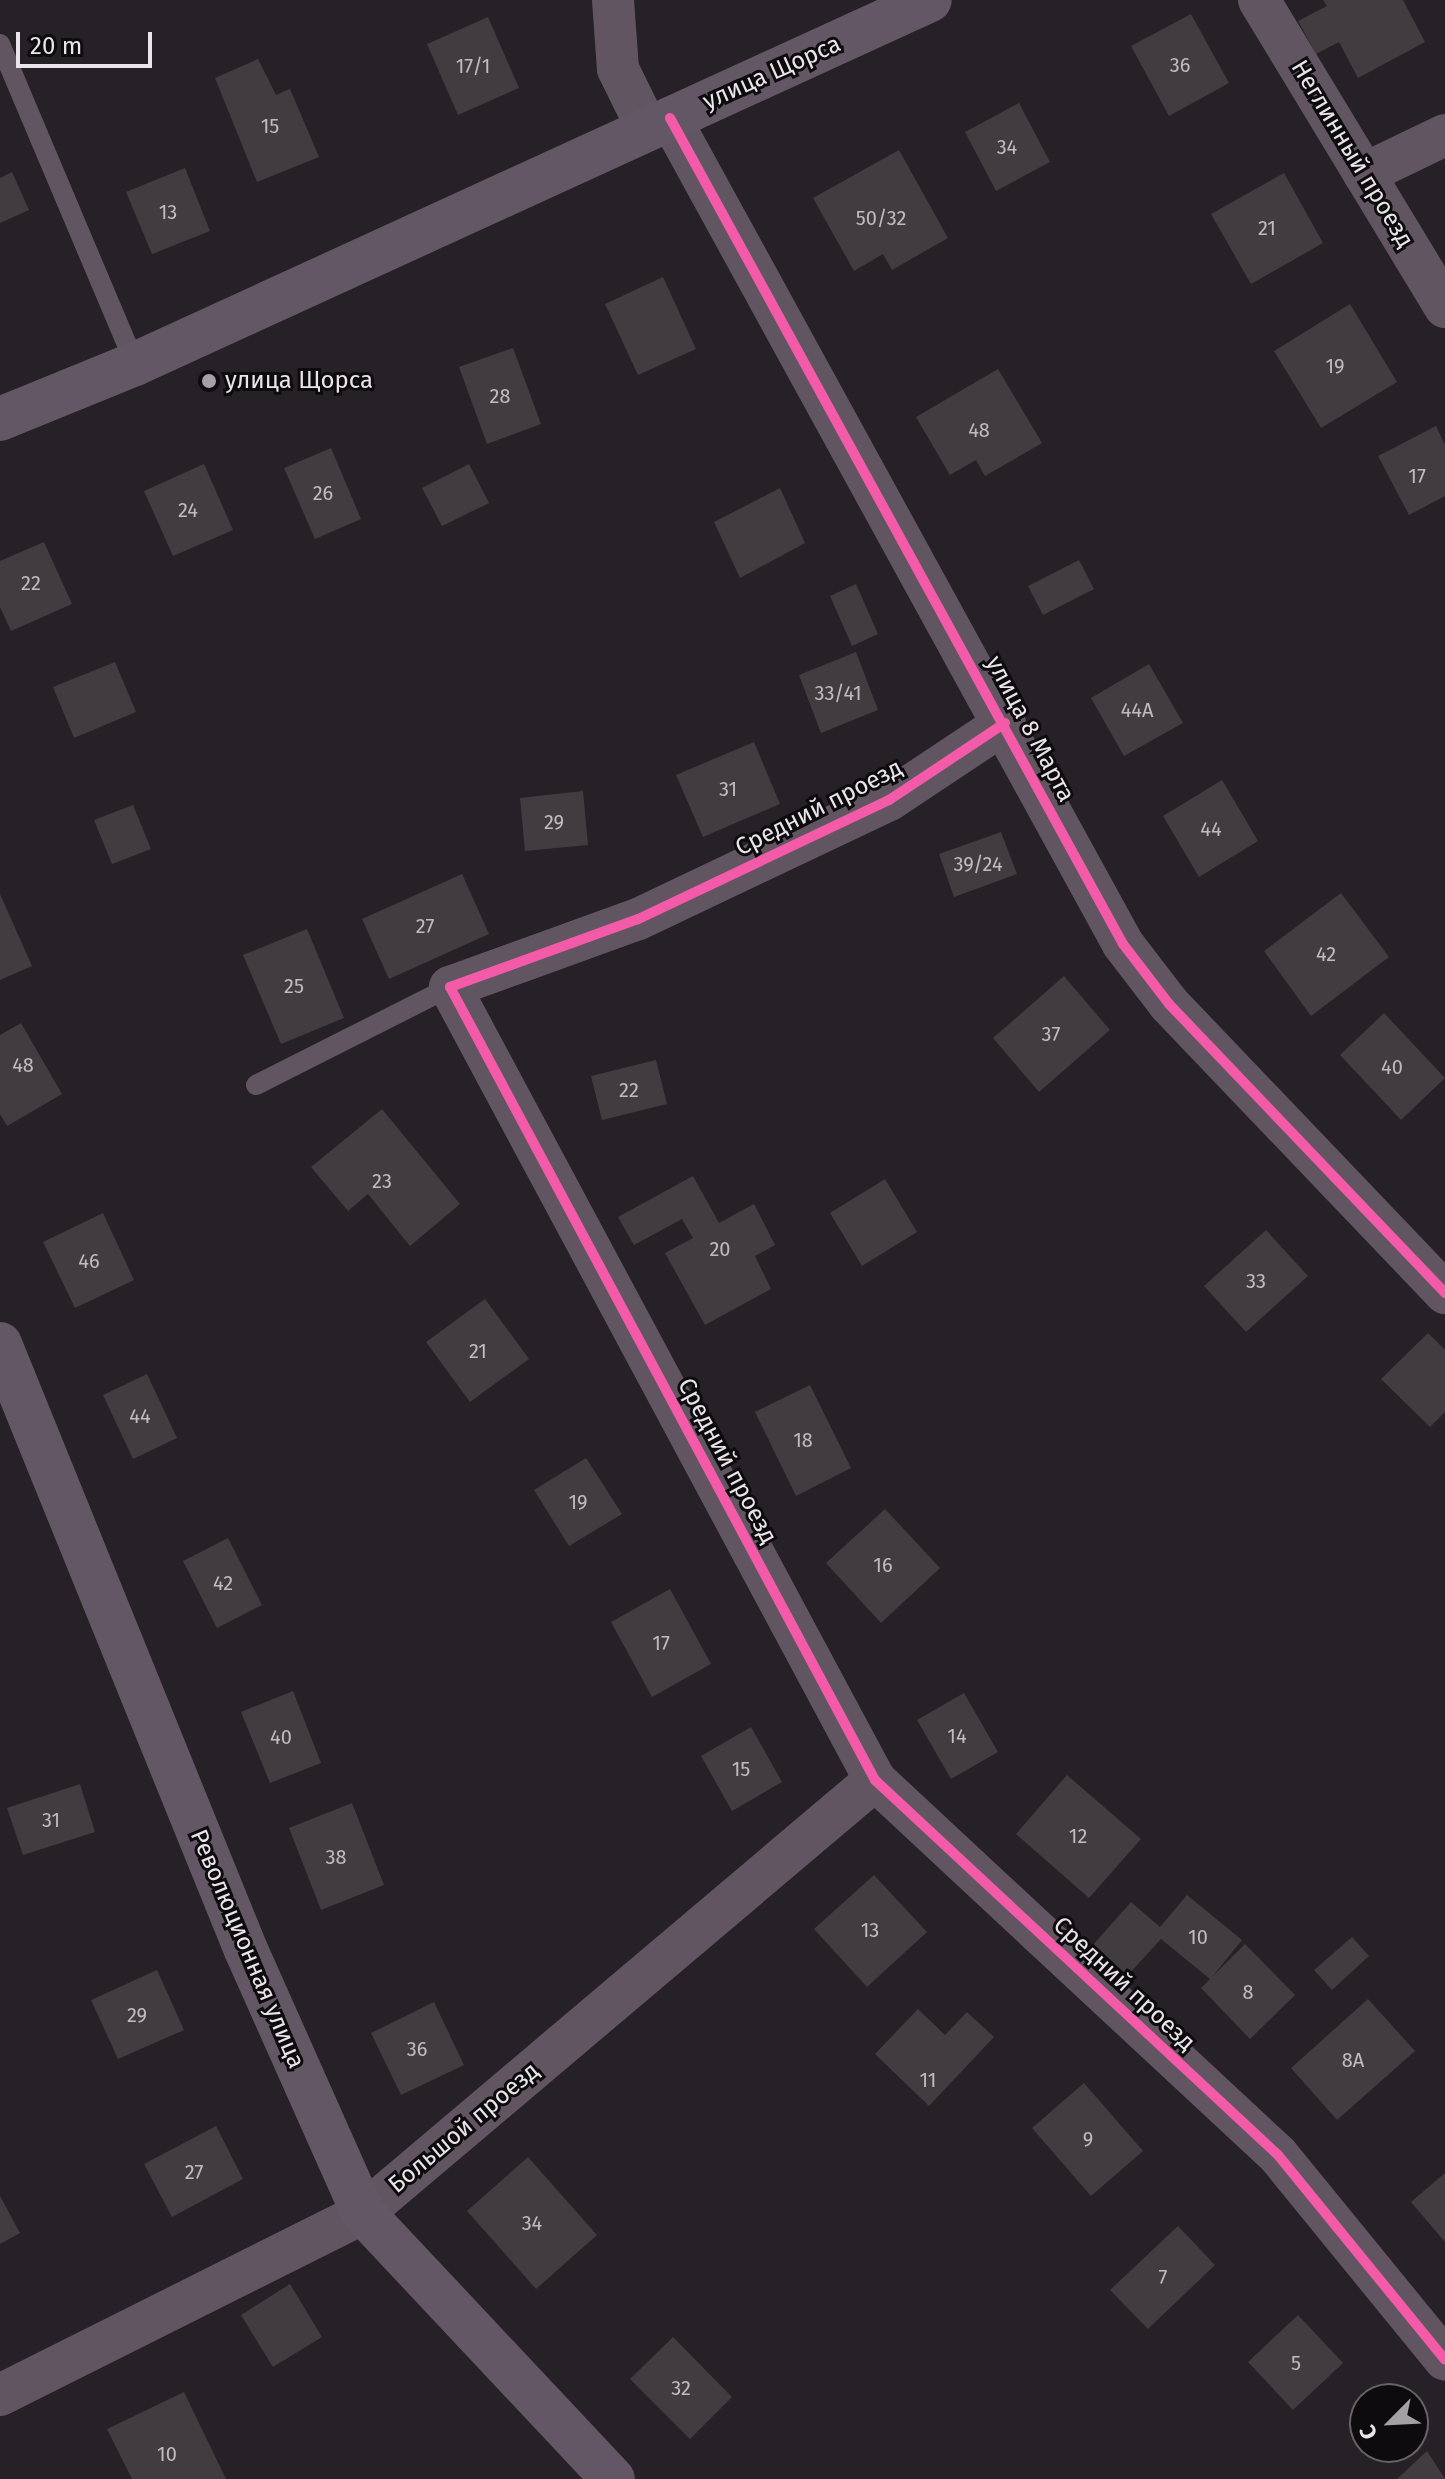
<!DOCTYPE html>
<html>
<head>
<meta charset="utf-8">
<style>
	body { margin:0 }
	#map { position:relative; width:1445px; height:2479px; overflow:hidden; background:#262126; font-family:"Fira Sans",sans-serif }
	div>[style] { position:absolute }
	[style*='--x'] { left:calc(var(--x)*1px); top:calc(var(--y)*1px); width:calc(var(--w)*1px); rotate:calc(var(--a)*1deg) }
	.building>* { inset:0; background:#403c40 }
	.lane>* { height:20px; margin:-10px; padding:0 10px; transform-origin:10px; border-radius:10px; background:#625562 }
	.street>* { height:42px; margin:-21px; padding:0 21px; transform-origin:21px; border-radius:21px; background:#625562 }
	.secondary>* { height:44px; margin:-22px; padding:0 22px; transform-origin:22px; border-radius:22px; background:#645765 }
	.cycleway>* { height:10px; margin:-5px; padding:0 5px; transform-origin:5px; border-radius:5px; background:#f35aa7 }
	.dots>* { width:22px; height:22px; translate:-50% -50%; box-sizing:border-box; border:4px solid #0e0b0e; border-radius:50% }
	span { translate:-50% -50%; white-space:nowrap; text-align:center; line-height:1.15; -webkit-text-stroke:6px #0e0b0e; paint-order:stroke }
	.number-label { font-size:20px; color:#c0bbc0 }
	.number-label span { -webkit-text-stroke-width:0 }
	.street-label { font-size:24px; color:#eae5ea }
	.poi-label { font-size:24px; color:#eae5ea }
	.left { translate:0 -50%; text-align:left }
	.north { position:absolute; left:1349px; top:2383px; width:80px; height:80px; box-sizing:border-box; background:#0e0b0e; border:2px solid #666266; border-radius:50%; rotate:246deg; font-size:22px; font-weight:700; line-height:32px; text-align:center; color:#eae5ea }
	.north::after { content:''; display:block; margin:auto; width:28px; height:36px; background:#a5a0a5; clip-path:polygon(50% 0,100% 100%,50% 72%,0 100%) }
	.scale { position:absolute; left:16px; top:32px; width:136px; height:36px; box-sizing:border-box; border:4px solid #eae5ea; border-top:0; padding-left:10px; font-size:24px; line-height:28px; white-space:nowrap; color:#eae5ea; -webkit-text-stroke:6px #0e0b0e; paint-order:stroke }
</style>
</head>
<body>
<div id="map">
	<div class="building">
		<i style="clip-path:polygon(1323px 0,1403px 0,1425px 42px,1358px 78px,1339px 42px,1316px 54px,1298px 21px,1327px 6px)"></i>
		<i style="clip-path:polygon(1191px 14px,1229px 83px,1169px 116px,1131px 46px)"></i>
		<i style="clip-path:polygon(488px 17px,519px 88px,458px 115px,427px 44px)"></i>
		<i style="clip-path:polygon(258px 59px,276px 95px,290px 89px,319px 157px,257px 182px,215px 78px)"></i>
		<i style="clip-path:polygon(1019px 103px,1050px 162px,996px 191px,965px 132px)"></i>
		<i style="clip-path:polygon(899px 150px,948px 238px,892px 270px,883px 254px,854px 271px,813px 198px)"></i>
		<i style="clip-path:polygon(185px 168px,210px 231px,152px 254px,126px 192px)"></i>
		<i style="clip-path:polygon(12px 172px,29px 210px,0 223px,0 178px)"></i>
		<i style="clip-path:polygon(1284px 173px,1323px 243px,1251px 284px,1211px 214px)"></i>
		<i style="clip-path:polygon(663px 277px,696px 349px,638px 375px,605px 304px)"></i>
		<i style="clip-path:polygon(1350px 304px,1397px 382px,1321px 428px,1274px 351px)"></i>
		<i style="clip-path:polygon(513px 348px,541px 424px,487px 444px,459px 367px)"></i>
		<i style="clip-path:polygon(998px 369px,1042px 443px,985px 476px,976px 460px,950px 475px,916px 417px)"></i>
		<i style="clip-path:polygon(1436px 426px,1445px 445px,1445px 496px,1409px 515px,1378px 456px)"></i>
		<i style="clip-path:polygon(331px 448px,361px 519px,315px 539px,284px 468px)"></i>
		<i style="clip-path:polygon(204px 464px,233px 530px,173px 556px,144px 491px)"></i>
		<i style="clip-path:polygon(469px 464px,489px 503px,442px 526px,422px 488px)"></i>
		<i style="clip-path:polygon(780px 488px,805px 543px,740px 578px,714px 522px)"></i>
		<i style="clip-path:polygon(44px 542px,72px 604px,11px 631px,0 607px,0 561px)"></i>
		<i style="clip-path:polygon(1079px 560px,1094px 589px,1043px 615px,1028px 586px)"></i>
		<i style="clip-path:polygon(856px 584px,878px 634px,852px 646px,830px 596px)"></i>
		<i style="clip-path:polygon(856px 652px,878px 710px,821px 733px,799px 675px)"></i>
		<i style="clip-path:polygon(115px 662px,136px 712px,74px 738px,53px 687px)"></i>
		<i style="clip-path:polygon(1149px 664px,1183px 723px,1124px 756px,1091px 698px)"></i>
		<i style="clip-path:polygon(754px 742px,780px 804px,703px 837px,676px 775px)"></i>
		<i style="clip-path:polygon(1222px 780px,1258px 841px,1199px 877px,1163px 816px)"></i>
		<i style="clip-path:polygon(583px 791px,588px 845px,525px 851px,520px 798px)"></i>
		<i style="clip-path:polygon(133px 805px,151px 849px,112px 864px,94px 820px)"></i>
		<i style="clip-path:polygon(1001px 832px,1017px 874px,954px 897px,939px 854px)"></i>
		<i style="clip-path:polygon(462px 874px,489px 934px,389px 979px,362px 919px)"></i>
		<i style="clip-path:polygon(1341px 893px,1389px 957px,1311px 1016px,1264px 951px)"></i>
		<i style="clip-path:polygon(0 894px,32px 966px,0 980px)"></i>
		<i style="clip-path:polygon(307px 929px,344px 1018px,281px 1044px,243px 955px)"></i>
		<i style="clip-path:polygon(1064px 976px,1110px 1030px,1039px 1092px,993px 1038px)"></i>
		<i style="clip-path:polygon(1384px 1013px,1445px 1078px,1401px 1120px,1340px 1055px)"></i>
		<i style="clip-path:polygon(21px 1023px,62px 1094px,7px 1126px,0 1114px,0 1035px)"></i>
		<i style="clip-path:polygon(656px 1060px,667px 1104px,602px 1120px,591px 1076px)"></i>
		<i style="clip-path:polygon(382px 1109px,460px 1204px,410px 1246px,368px 1194px,348px 1211px,311px 1167px)"></i>
		<i style="clip-path:polygon(693px 1176px,719px 1223px,754px 1204px,775px 1245px,755px 1256px,771px 1289px,705px 1325px,665px 1253px,693px 1238px,682px 1219px,634px 1245px,618px 1217px)"></i>
		<i style="clip-path:polygon(885px 1179px,917px 1232px,862px 1266px,830px 1213px)"></i>
		<i style="clip-path:polygon(103px 1213px,134px 1280px,75px 1308px,43px 1242px)"></i>
		<i style="clip-path:polygon(1266px 1230px,1308px 1276px,1246px 1332px,1204px 1286px)"></i>
		<i style="clip-path:polygon(485px 1299px,529px 1359px,470px 1402px,426px 1342px)"></i>
		<i style="clip-path:polygon(1428px 1333px,1445px 1350px,1445px 1412px,1430px 1427px,1381px 1379px)"></i>
		<i style="clip-path:polygon(147px 1374px,177px 1438px,133px 1459px,103px 1395px)"></i>
		<i style="clip-path:polygon(810px 1385px,851px 1468px,796px 1496px,755px 1412px)"></i>
		<i style="clip-path:polygon(586px 1458px,622px 1514px,569px 1546px,534px 1490px)"></i>
		<i style="clip-path:polygon(885px 1509px,940px 1568px,881px 1623px,826px 1563px)"></i>
		<i style="clip-path:polygon(228px 1538px,262px 1605px,217px 1628px,183px 1561px)"></i>
		<i style="clip-path:polygon(670px 1589px,711px 1664px,652px 1697px,611px 1622px)"></i>
		<i style="clip-path:polygon(293px 1691px,321px 1763px,270px 1783px,241px 1712px)"></i>
		<i style="clip-path:polygon(964px 1693px,998px 1752px,951px 1779px,917px 1720px)"></i>
		<i style="clip-path:polygon(751px 1727px,782px 1782px,732px 1811px,701px 1756px)"></i>
		<i style="clip-path:polygon(1067px 1775px,1141px 1839px,1089px 1898px,1016px 1834px)"></i>
		<i style="clip-path:polygon(80px 1784px,95px 1832px,23px 1855px,7px 1808px)"></i>
		<i style="clip-path:polygon(352px 1803px,384px 1885px,321px 1910px,289px 1828px)"></i>
		<i style="clip-path:polygon(874px 1875px,927px 1932px,867px 1987px,814px 1929px)"></i>
		<i style="clip-path:polygon(1187px 1895px,1242px 1940px,1212px 1977px,1245px 1944px,1295px 1995px,1250px 2039px,1201px 1988px,1210px 1979px,1161px 1939px,1127px 1976px,1092px 1946px,1131px 1902px,1160px 1927px)"></i>
		<i style="clip-path:polygon(1352px 1937px,1369px 1956px,1332px 1990px,1314px 1970px)"></i>
		<i style="clip-path:polygon(157px 1970px,184px 2030px,118px 2059px,91px 2000px)"></i>
		<i style="clip-path:polygon(1368px 1999px,1415px 2051px,1337px 2120px,1291px 2068px)"></i>
		<i style="clip-path:polygon(434px 2002px,464px 2065px,401px 2095px,371px 2033px)"></i>
		<i style="clip-path:polygon(918px 2009px,945px 2035px,967px 2012px,994px 2037px,929px 2106px,875px 2054px)"></i>
		<i style="clip-path:polygon(1084px 2083px,1143px 2151px,1091px 2196px,1032px 2128px)"></i>
		<i style="clip-path:polygon(216px 2126px,243px 2179px,172px 2217px,144px 2164px)"></i>
		<i style="clip-path:polygon(528px 2157px,597px 2235px,536px 2289px,467px 2211px)"></i>
		<i style="clip-path:polygon(1445px 2173px,1445px 2242px,1411px 2202px)"></i>
		<i style="clip-path:polygon(0 2196px,20px 2233px,0 2244px)"></i>
		<i style="clip-path:polygon(1178px 2226px,1215px 2265px,1148px 2329px,1110px 2290px)"></i>
		<i style="clip-path:polygon(290px 2284px,322px 2337px,273px 2367px,241px 2315px)"></i>
		<i style="clip-path:polygon(1298px 2315px,1343px 2363px,1293px 2410px,1248px 2362px)"></i>
		<i style="clip-path:polygon(673px 2337px,732px 2397px,690px 2439px,630px 2379px)"></i>
		<i style="clip-path:polygon(184px 2392px,226px 2479px,132px 2479px,107px 2429px)"></i>
		<i style="clip-path:polygon(1427px 2451px,1445px 2479px,1397px 2479px)"></i>
	</div>
	<div class="lane">
		<i style="--x:0;--y:44;--w:347;--a:67.1"></i>
		<i style="--x:256;--y:1085;--w:217;--a:-26.8"></i>
	</div>
	<div class="street">
		<i style="--x:613;--y:0;--w:69;--a:85.9"></i>
		<i style="--x:618;--y:69;--w:66;--a:63.8"></i>
		<i style="--x:1259;--y:0;--w:359;--a:58.8"></i>
		<i style="--x:670;--y:118;--w:942;--a:61.26"></i>
		<i style="--x:1123;--y:944;--w:76;--a:52.5"></i>
		<i style="--x:1169;--y:1004;--w:400;--a:46.3"></i>
		<i style="--x:1364;--y:174;--w:90;--a:-25.7"></i>
		<i style="--x:1005;--y:723;--w:139;--a:146.4"></i>
		<i style="--x:889;--y:800;--w:278;--a:154.6"></i>
		<i style="--x:638;--y:919;--w:200;--a:160.1"></i>
		<i style="--x:450;--y:987;--w:900;--a:61.81"></i>
		<i style="--x:875;--y:1780;--w:550;--a:42.94"></i>
		<i style="--x:1278;--y:2155;--w:264;--a:50.8"></i>
		<i style="--x:0;--y:2395;--w:406;--a:-26.6"></i>
		<i style="--x:363;--y:2213;--w:671;--a:-40.22"></i>
	</div>
	<div class="secondary">
		<i style="--x:0;--y:419;--w:146;--a:-22.2"></i>
		<i style="--x:135;--y:364;--w:874;--a:-24.6"></i>
		<i style="--x:0;--y:1344;--w:654;--a:67.91"></i>
		<i style="--x:246;--y:1950;--w:288;--a:66"></i>
		<i style="--x:363;--y:2213;--w:365;--a:46.8"></i>
	</div>
	<div class="cycleway">
		<i style="--x:670;--y:118;--w:942;--a:61.26"></i>
		<i style="--x:1123;--y:944;--w:76;--a:52.5"></i>
		<i style="--x:1169;--y:1004;--w:400;--a:46.3"></i>
		<i style="--x:1005;--y:723;--w:139;--a:146.4"></i>
		<i style="--x:889;--y:800;--w:278;--a:154.6"></i>
		<i style="--x:638;--y:919;--w:200;--a:160.1"></i>
		<i style="--x:450;--y:987;--w:900;--a:61.81"></i>
		<i style="--x:875;--y:1780;--w:550;--a:42.94"></i>
		<i style="--x:1278;--y:2155;--w:264;--a:50.8"></i>
	</div>
	<div class="dots">
		<i style="left:209px;top:381px;background:#a5a0a5"></i>
	</div>
	<div class="number-label">
		<span style="left:1180px;top:65px">36</span>
		<span style="left:473px;top:66px">17/1</span>
		<span style="left:270px;top:126px">15</span>
		<span style="left:1007px;top:147px">34</span>
		<span style="left:168px;top:212px">13</span>
		<span style="left:881px;top:218px">50/32</span>
		<span style="left:1267px;top:228px">21</span>
		<span style="left:1335px;top:366px">19</span>
		<span style="left:500px;top:396px">28</span>
		<span style="left:979px;top:430px">48</span>
		<span style="left:1417px;top:476px">17</span>
		<span style="left:323px;top:493px">26</span>
		<span style="left:188px;top:510px">24</span>
		<span style="left:31px;top:583px">22</span>
		<span style="left:838px;top:693px">33/41</span>
		<span style="left:1137px;top:710px">44А</span>
		<span style="left:728px;top:789px">31</span>
		<span style="left:554px;top:822px">29</span>
		<span style="left:1211px;top:829px">44</span>
		<span style="left:978px;top:864px">39/24</span>
		<span style="left:425px;top:926px">27</span>
		<span style="left:1326px;top:954px">42</span>
		<span style="left:294px;top:986px">25</span>
		<span style="left:1051px;top:1034px">37</span>
		<span style="left:23px;top:1065px">48</span>
		<span style="left:1392px;top:1067px">40</span>
		<span style="left:629px;top:1090px">22</span>
		<span style="left:382px;top:1181px">23</span>
		<span style="left:720px;top:1249px">20</span>
		<span style="left:89px;top:1261px">46</span>
		<span style="left:1256px;top:1281px">33</span>
		<span style="left:478px;top:1351px">21</span>
		<span style="left:140px;top:1416px">44</span>
		<span style="left:803px;top:1440px">18</span>
		<span style="left:578px;top:1502px">19</span>
		<span style="left:883px;top:1565px">16</span>
		<span style="left:223px;top:1583px">42</span>
		<span style="left:661px;top:1643px">17</span>
		<span style="left:957px;top:1736px">14</span>
		<span style="left:281px;top:1737px">40</span>
		<span style="left:741px;top:1769px">15</span>
		<span style="left:51px;top:1820px">31</span>
		<span style="left:1078px;top:1836px">12</span>
		<span style="left:336px;top:1857px">38</span>
		<span style="left:870px;top:1930px">13</span>
		<span style="left:1198px;top:1937px">10</span>
		<span style="left:1248px;top:1992px">8</span>
		<span style="left:137px;top:2015px">29</span>
		<span style="left:417px;top:2049px">36</span>
		<span style="left:1353px;top:2060px">8А</span>
		<span style="left:928px;top:2080px">11</span>
		<span style="left:1088px;top:2139px">9</span>
		<span style="left:194px;top:2172px">27</span>
		<span style="left:532px;top:2223px">34</span>
		<span style="left:1163px;top:2277px">7</span>
		<span style="left:1296px;top:2363px">5</span>
		<span style="left:681px;top:2388px">32</span>
		<span style="left:167px;top:2454px">10</span>
	</div>
	<div class="street-label">
		<span style="left:772px;top:73px;rotate:-24deg">улица Щорса</span>
		<span style="left:1352px;top:154px;rotate:59deg">Неглинный проезд</span>
		<span style="left:1030px;top:729px;rotate:62deg">улица 8 Марта</span>
		<span style="left:819px;top:808px;rotate:-27deg">Средний проезд</span>
		<span style="left:727px;top:1461px;rotate:62deg">Средний проезд</span>
		<span style="left:247px;top:1949px;rotate:67deg">Революционная улица</span>
		<span style="left:1124px;top:1984px;rotate:43deg">Средний проезд</span>
		<span style="left:464px;top:2128px;rotate:-40deg">Большой проезд</span>
	</div>
	<div class="poi-label">
		<span class="left" style="left:225px;top:381px">улица Щорса</span>
	</div>
	<div class="north">С</div>
	<div class="scale">20 m</div>
</div>
</body>
</html>
